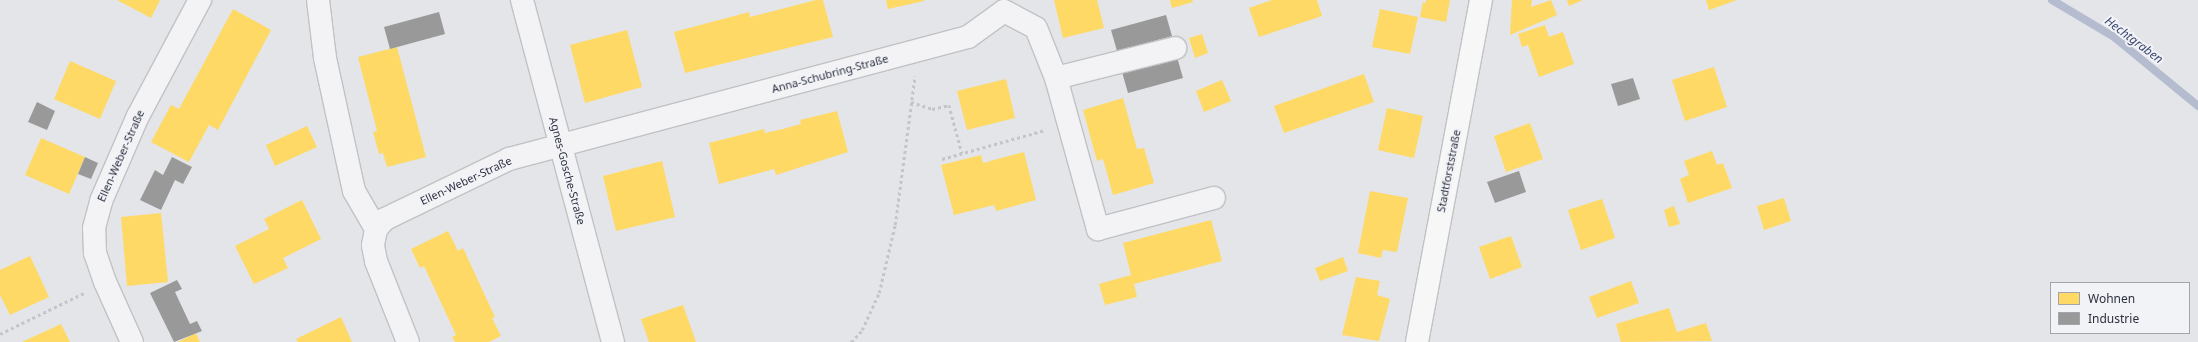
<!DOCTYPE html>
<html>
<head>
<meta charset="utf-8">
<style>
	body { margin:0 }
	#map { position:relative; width:2198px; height:342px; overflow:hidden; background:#e3e5e8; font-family:"Noto Sans",sans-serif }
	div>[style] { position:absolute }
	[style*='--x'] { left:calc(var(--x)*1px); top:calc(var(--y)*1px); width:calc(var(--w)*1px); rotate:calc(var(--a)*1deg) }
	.homes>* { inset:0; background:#ffd966 }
	.industry>* { inset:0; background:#999 }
	.stream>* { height:8px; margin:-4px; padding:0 4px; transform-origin:4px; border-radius:4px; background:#b6bcd0 }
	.path>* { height:2.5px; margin-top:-1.25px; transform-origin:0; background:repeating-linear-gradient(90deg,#c4c5ca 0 3px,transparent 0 6px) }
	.roads { filter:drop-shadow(1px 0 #c0c2c4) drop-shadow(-1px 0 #c0c2c4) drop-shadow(0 1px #c0c2c4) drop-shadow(0 -1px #c0c2c4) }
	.street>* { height:22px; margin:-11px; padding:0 11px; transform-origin:11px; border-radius:11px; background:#f3f3f5 }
	.secondary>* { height:22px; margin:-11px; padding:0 11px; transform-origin:11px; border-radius:11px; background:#f7f7f7 }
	span { translate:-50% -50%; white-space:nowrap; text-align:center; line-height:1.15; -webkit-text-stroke:4px #f2f3f7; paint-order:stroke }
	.street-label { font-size:11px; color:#2c2f3f }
	.water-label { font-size:12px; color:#3b466e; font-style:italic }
	.legend { position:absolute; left:2050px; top:282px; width:140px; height:52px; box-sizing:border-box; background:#f2f3f7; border:1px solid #a3a5ad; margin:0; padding:5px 7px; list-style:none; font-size:12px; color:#2c2f3f }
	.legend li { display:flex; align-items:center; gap:8px; height:20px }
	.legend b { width:20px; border:1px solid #a3a5ad }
</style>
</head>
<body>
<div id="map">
	<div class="homes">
		<i style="clip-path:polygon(117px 0,160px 0,151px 18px)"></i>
		<i style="clip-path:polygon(816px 0,823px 0,833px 37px,685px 73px,674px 32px,749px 12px,750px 17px)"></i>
		<i style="clip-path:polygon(886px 0,924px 0,924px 1px,888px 9px)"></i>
		<i style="clip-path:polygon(1054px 0,1097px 0,1104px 28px,1063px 38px)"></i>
		<i style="clip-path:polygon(1170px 0,1192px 0,1193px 2px,1172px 8px)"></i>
		<i style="clip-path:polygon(1272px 0,1317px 0,1322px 16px,1259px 37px,1249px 8px)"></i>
		<i style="clip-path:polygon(1426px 0,1450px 0,1446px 22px,1420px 17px,1423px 2px,1426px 3px)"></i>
		<i style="clip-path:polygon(1512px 0,1532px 0,1531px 7px,1551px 0,1557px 15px,1510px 35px)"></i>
		<i style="clip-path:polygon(1567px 0,1583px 0,1569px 6px)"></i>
		<i style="clip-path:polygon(1706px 0,1737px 0,1709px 10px)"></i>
		<i style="clip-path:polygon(233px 9px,271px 30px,218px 130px,209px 125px,189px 162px,151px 142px,171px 105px,179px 109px)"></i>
		<i style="clip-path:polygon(1380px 9px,1418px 17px,1410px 54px,1372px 47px)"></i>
		<i style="clip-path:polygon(1545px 25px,1549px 37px,1563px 32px,1574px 64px,1539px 77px,1528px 45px,1522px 47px,1518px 34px)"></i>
		<i style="clip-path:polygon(627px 30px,642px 87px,585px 103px,570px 45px)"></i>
		<i style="clip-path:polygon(1202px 34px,1208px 53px,1195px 58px,1189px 38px)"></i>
		<i style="clip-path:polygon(397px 47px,426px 157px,387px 167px,383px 153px,379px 154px,373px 132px,377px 131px,358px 57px)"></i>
		<i style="clip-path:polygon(70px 61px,116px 81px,100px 119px,54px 99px)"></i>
		<i style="clip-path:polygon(1714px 67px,1727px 107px,1685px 121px,1672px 80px)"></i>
		<i style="clip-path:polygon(1364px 74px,1374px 102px,1284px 133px,1274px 106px)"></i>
		<i style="clip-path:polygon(1006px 79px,1015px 118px,967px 130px,957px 91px)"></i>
		<i style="clip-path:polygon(1222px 80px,1231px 101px,1204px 112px,1196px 91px)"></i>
		<i style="clip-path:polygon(1123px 98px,1137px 149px,1144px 148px,1154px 183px,1113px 195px,1103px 159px,1097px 161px,1083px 110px)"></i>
		<i style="clip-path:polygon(1387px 108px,1423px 116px,1414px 158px,1378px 150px)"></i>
		<i style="clip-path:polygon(837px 111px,848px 152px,776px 175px,774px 169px,719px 184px,709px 143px,764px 129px,765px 133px,783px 129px,801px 124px,800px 120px)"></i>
		<i style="clip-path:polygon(1530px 123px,1543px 159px,1506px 172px,1494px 136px)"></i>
		<i style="clip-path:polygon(307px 126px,317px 147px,275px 166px,266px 145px)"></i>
		<i style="clip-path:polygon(41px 138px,85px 157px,69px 194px,25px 175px)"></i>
		<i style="clip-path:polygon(1712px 151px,1717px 165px,1723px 163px,1732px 188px,1688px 203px,1680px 179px,1689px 175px,1684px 161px)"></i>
		<i style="clip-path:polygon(1024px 152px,1036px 200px,996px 211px,994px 205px,954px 215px,941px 165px,981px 155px,983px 163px)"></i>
		<i style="clip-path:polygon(662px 161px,675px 217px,616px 231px,603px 176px)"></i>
		<i style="clip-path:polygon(1370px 191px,1408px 198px,1397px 252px,1383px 250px,1381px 258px,1358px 253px)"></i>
		<i style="clip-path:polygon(1784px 198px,1791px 221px,1764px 230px,1757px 206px)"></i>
		<i style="clip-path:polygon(1602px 199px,1615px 238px,1581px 250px,1568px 210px)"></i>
		<i style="clip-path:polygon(302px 200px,321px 239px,283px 258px,288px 268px,254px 284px,235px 246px,269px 229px,264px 219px)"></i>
		<i style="clip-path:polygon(1674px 206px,1680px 224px,1669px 227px,1664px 210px)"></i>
		<i style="clip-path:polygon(161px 213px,168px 282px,127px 286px,121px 217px)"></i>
		<i style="clip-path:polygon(1211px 220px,1222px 261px,1134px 284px,1137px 297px,1105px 305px,1099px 284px,1131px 275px,1123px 243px)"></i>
		<i style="clip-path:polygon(448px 231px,458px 251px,463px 248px,495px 317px,492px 318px,501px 336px,489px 342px,455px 342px,452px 337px,456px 335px,424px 266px,420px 268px,411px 249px)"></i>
		<i style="clip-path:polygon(1511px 236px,1522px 267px,1490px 279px,1479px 247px)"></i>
		<i style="clip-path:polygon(30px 256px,49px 297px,10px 315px,0 295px,0 270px)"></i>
		<i style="clip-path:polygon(1343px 257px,1348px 271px,1320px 281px,1315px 268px)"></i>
		<i style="clip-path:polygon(1356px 277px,1380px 281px,1377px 295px,1390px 299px,1379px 341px,1342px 335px)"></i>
		<i style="clip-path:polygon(1631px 281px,1639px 303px,1597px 318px,1589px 297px)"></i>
		<i style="clip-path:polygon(683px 305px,696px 342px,649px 342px,641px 319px)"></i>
		<i style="clip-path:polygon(1669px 308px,1677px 332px,1706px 323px,1712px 341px,1621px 342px,1616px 324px)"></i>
		<i style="clip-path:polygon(341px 317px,352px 342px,298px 342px,296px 339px)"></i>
		<i style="clip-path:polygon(61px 324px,70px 342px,22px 342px)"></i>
		<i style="clip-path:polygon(196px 333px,200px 342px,178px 342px)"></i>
	</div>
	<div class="industry">
		<i style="clip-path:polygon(439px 12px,445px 34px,390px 49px,384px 27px)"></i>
		<i style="clip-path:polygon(1166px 15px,1172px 36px,1117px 51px,1111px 30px)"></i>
		<i style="clip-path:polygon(1177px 57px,1183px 78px,1128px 93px,1122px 72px)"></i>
		<i style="clip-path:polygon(1633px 78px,1640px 99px,1618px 106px,1611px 84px)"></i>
		<i style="clip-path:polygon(37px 102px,55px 111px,47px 130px,28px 122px)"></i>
		<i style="clip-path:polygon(85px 157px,98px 163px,91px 179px,78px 174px)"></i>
		<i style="clip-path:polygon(172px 157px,192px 167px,183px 184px,175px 180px,161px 210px,140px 200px,155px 170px,163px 175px)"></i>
		<i style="clip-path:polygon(1519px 171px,1526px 192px,1495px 203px,1487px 182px)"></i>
		<i style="clip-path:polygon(177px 280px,182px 289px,175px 292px,190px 324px,197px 321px,202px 331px,174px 342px,150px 293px)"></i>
	</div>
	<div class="stream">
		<i style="--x:2052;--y:0;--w:72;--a:30.8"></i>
		<i style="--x:2114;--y:37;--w:109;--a:39.4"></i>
	</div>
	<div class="path">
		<i style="--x:911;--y:102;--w:22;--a:18"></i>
		<i style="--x:932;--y:109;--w:17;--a:-13"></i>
		<i style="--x:949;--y:105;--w:50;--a:74.8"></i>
		<i style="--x:942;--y:159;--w:107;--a:-15.7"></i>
		<i style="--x:0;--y:334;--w:93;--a:-26"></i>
		<i style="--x:851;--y:342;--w:16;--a:-47"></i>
		<i style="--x:862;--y:330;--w:41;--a:-65.3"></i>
		<i style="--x:879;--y:293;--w:70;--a:-76.8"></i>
		<i style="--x:895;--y:225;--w:150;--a:-82.4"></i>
	</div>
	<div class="roads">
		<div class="street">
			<i style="--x:318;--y:0;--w:58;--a:83.1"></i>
			<i style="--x:325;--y:58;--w:136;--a:77.7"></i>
			<i style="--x:354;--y:191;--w:44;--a:59.9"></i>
			<i style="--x:522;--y:0;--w:354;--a:75.1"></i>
			<i style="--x:1056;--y:78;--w:123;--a:-14.1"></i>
			<i style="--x:132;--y:342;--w:66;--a:-114.2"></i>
			<i style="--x:105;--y:282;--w:31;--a:-109"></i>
			<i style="--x:95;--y:253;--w:25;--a:-92"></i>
			<i style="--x:94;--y:228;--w:28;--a:-75"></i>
			<i style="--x:101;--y:201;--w:93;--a:-66.5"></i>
			<i style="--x:138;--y:116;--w:132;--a:-61.9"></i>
			<i style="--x:408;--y:342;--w:87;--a:-111.6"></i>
			<i style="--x:376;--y:261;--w:16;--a:-101"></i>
			<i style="--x:373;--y:245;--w:16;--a:-79"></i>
			<i style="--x:376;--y:229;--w:13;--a:-48"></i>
			<i style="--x:385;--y:219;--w:138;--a:-25.8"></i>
			<i style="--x:509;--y:159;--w:475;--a:-14.9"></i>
			<i style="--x:968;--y:37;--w:44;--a:-35.8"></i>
			<i style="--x:1004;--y:11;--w:36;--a:28"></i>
			<i style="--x:1036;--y:28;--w:54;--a:68.2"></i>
			<i style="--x:1056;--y:78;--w:157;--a:74.5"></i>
			<i style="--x:1098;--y:229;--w:120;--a:-15"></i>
		</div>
		<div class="secondary">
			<i style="--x:1417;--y:342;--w:348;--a:-79.4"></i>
		</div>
	</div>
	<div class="street-label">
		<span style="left:830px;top:74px;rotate:-15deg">Anna-Schubring-Straße</span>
		<span style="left:121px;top:156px;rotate:-66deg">Ellen-Weber-Straße</span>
		<span style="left:567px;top:171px;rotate:75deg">Agnes-Gosche-Straße</span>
		<span style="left:1449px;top:171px;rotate:-79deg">Stadtforststraße</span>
		<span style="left:466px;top:181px;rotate:-25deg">Ellen-Weber-Straße</span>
	</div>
	<div class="water-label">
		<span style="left:2134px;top:40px;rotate:37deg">Hechtgraben</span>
	</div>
	<ul class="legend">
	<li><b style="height:11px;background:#ffd966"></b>Wohnen</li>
	<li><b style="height:11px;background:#999"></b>Industrie</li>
	</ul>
</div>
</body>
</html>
